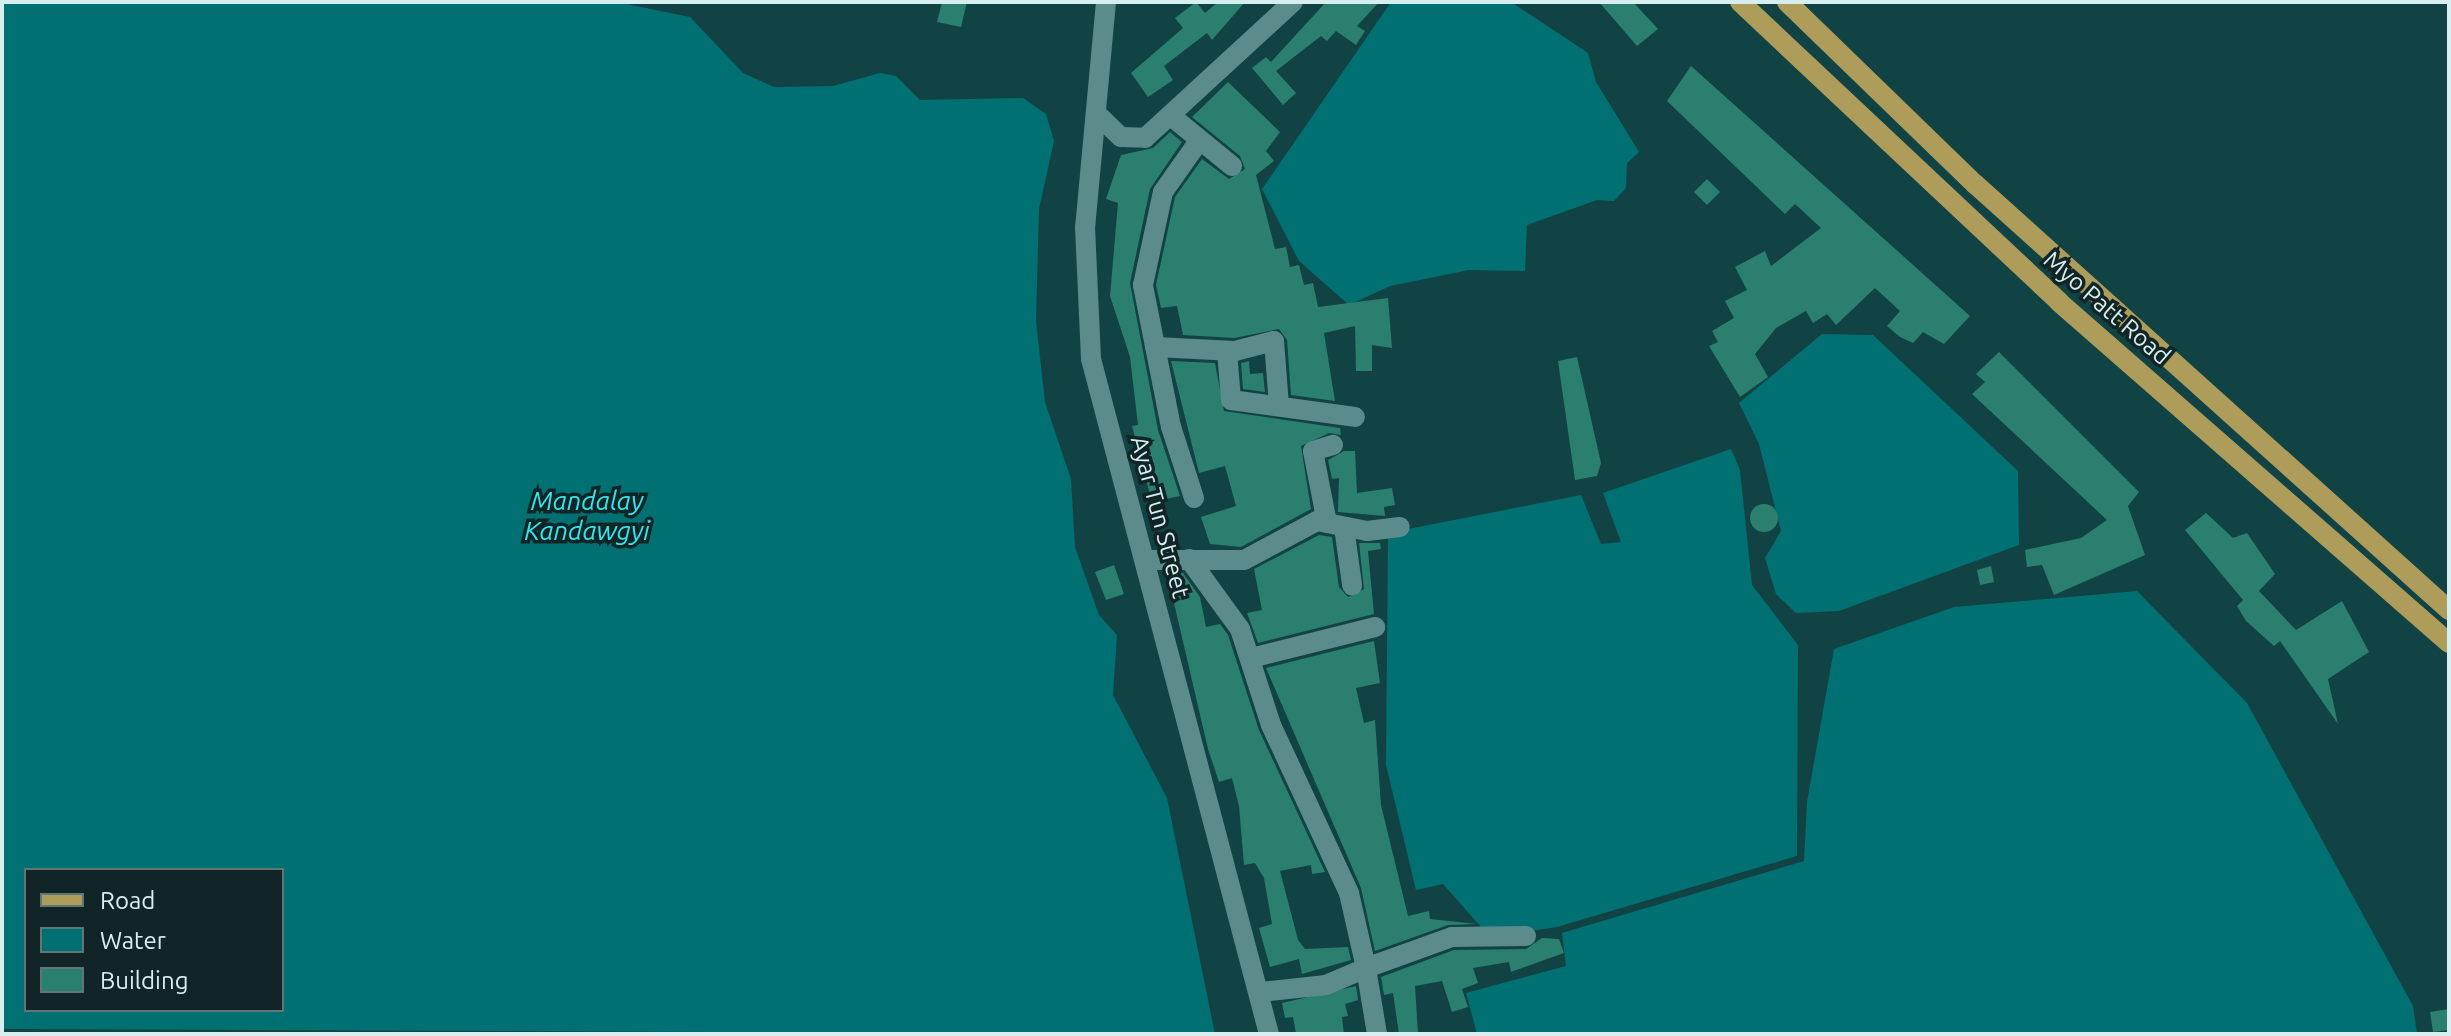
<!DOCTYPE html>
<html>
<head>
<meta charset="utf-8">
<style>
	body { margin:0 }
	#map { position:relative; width:2451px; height:1036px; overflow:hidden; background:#124344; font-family:Ubuntu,sans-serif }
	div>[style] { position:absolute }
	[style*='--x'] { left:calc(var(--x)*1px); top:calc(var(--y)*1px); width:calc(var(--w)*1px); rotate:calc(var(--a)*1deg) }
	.water>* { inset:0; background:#017073 }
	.building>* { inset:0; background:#2a7f6f }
	.round { border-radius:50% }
	.minor>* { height:20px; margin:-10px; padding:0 10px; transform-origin:10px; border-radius:10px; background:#5c8b8c }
	.major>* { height:20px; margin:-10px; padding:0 10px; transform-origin:10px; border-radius:10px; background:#ae9c5a }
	span { translate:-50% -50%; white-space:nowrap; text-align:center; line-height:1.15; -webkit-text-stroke:7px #122526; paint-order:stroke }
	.street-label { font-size:24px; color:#d6eeee }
	.water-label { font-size:26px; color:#31e6ec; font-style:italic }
	.frame { position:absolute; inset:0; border:4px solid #d6eeee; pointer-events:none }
	.legend { position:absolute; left:24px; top:868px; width:260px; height:144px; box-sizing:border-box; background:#122526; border:2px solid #607576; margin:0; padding:10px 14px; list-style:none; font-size:24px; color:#d6eeee }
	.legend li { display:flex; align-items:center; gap:16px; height:40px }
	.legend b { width:40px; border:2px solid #607576 }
</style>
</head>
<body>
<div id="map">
	<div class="water">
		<i style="clip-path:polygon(evenodd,2px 2px,617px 2px,690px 17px,743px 73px,774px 87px,833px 86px,880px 73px,896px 76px,920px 100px,1023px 98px,1046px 114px,1054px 141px,1039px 209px,1036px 321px,1045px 402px,1071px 479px,1075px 547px,1099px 615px,1117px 635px,1113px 695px,1167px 798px,1215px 1034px,2px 1029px,2px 2px,26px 870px,282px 870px,282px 1010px,26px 1010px,26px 870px)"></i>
		<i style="clip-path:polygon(1391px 2px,1511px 2px,1588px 53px,1596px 82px,1639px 152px,1627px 163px,1626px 188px,1614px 201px,1597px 200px,1527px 225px,1525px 271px,1469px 270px,1390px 286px,1349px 305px,1299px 261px,1262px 189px)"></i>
		<i style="clip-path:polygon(1822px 334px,1873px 335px,2018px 471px,2019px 545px,1839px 611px,1796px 613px,1776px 594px,1765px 558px,1781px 531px,1759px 444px,1739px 403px)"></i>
		<i style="clip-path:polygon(1731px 449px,1740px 470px,1752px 585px,1798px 645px,1797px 856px,1557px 927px,1490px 937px,1443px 884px,1416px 890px,1386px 765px,1388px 533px,1581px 495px,1601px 544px,1621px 542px,1603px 493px)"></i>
		<i style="clip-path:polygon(2137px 591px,2247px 703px,2413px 1006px,2417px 1034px,1477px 1034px,1466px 993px,1566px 966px,1562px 933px,1804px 861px,1807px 802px,1834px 649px,1954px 607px)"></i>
	</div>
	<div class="building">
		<i style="clip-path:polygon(942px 2px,967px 2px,961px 27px,937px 22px)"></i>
		<i style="clip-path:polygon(1196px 2px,1205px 13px,1218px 2px,1245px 2px,1212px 40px,1207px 33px,1164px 66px,1173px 80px,1148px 97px,1131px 73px,1183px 28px,1175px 18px)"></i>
		<i style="clip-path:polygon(1326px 2px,1379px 2px,1357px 26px,1365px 31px,1356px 45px,1336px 31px,1327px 41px,1321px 36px,1276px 71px,1296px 93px,1283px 105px,1252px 68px,1266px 57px,1271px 62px)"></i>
		<i style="clip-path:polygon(1599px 2px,1633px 2px,1658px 29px,1637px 46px)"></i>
		<i style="clip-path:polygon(1691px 66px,1970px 316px,1944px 344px,1923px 332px,1913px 343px,1900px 337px,1887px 326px,1900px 311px,1875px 288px,1836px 325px,1827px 314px,1813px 323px,1806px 311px,1776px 328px,1755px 354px,1768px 377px,1740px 397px,1709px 346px,1718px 342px,1712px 331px,1734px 318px,1725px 301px,1747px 290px,1735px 267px,1765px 251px,1771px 266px,1821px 228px,1795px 204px,1785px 214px,1667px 101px)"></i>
		<i style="clip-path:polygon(1228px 82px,1280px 132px,1266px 151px,1274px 161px,1256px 175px,1275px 249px,1286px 247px,1290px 267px,1299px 265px,1304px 285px,1313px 283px,1318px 307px,1388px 298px,1392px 348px,1372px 345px,1372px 371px,1356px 371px,1355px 326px,1324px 333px,1335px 401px,1291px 395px,1287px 340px,1279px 329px,1234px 338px,1183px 335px,1177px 306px,1161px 308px,1156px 285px,1175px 197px,1202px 159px,1229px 179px,1245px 169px,1240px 156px,1192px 117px)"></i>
		<i style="clip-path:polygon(1170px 132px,1182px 142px,1150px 189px,1130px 283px,1158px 430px,1180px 496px,1152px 502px,1132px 426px,1138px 425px,1130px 357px,1110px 296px,1118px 203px,1106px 199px,1121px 155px,1153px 148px)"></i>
		<i style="clip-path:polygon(1707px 179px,1720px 192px,1707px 205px,1694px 192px)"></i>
		<i style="clip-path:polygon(1999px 352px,2139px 492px,2128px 506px,2145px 555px,2054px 595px,2042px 565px,2027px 567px,2025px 550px,2081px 538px,2107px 520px,1972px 394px,1985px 382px,1976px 374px)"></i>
		<i style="clip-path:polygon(1577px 357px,1601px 463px,1597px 476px,1575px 480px,1558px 361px)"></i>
		<i style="clip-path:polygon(1171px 361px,1215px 363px,1224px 411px,1340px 428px,1341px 435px,1329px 433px,1301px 446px,1311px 509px,1241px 547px,1210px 544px,1201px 517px,1236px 506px,1225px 466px,1199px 473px)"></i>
		<i style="clip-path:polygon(1249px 361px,1250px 374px,1263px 373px,1265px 392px,1243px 389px,1241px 363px)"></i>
		<i style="clip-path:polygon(1344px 451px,1355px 451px,1357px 493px,1392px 488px,1395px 505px,1384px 507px,1385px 516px,1338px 512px,1339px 478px,1332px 479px,1328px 460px)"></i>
		<i class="round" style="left:1750px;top:504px;width:28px;height:28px"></i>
		<i style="clip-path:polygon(2206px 513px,2233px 538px,2247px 533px,2275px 574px,2259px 591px,2296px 630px,2342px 601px,2369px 652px,2328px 679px,2338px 724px,2280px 641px,2274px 646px,2246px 621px,2237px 606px,2243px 600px,2185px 530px)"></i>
		<i style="clip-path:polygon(1319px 535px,1332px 537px,1339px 587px,1348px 597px,1364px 589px,1359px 543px,1380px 543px,1381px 549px,1368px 551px,1374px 614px,1258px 643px,1247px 613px,1262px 610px,1254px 569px)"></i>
		<i style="clip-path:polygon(1114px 565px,1124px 594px,1106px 600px,1095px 572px)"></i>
		<i style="clip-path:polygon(1991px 566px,1994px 582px,1980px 585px,1977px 570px)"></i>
		<i style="clip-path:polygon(1167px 573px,1183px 573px,1200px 597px,1206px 627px,1220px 624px,1228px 635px,1259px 730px,1325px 872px,1312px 874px,1311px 865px,1280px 871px,1298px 940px,1305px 949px,1348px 947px,1351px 960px,1302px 974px,1299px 959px,1270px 967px,1259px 928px,1272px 924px,1264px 878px,1255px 863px,1244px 865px,1239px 806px,1232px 778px,1219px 782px,1208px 749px)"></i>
		<i style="clip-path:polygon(1374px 641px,1380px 683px,1356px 688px,1364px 723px,1375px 720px,1381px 805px,1408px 916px,1429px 911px,1430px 919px,1477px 924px,1448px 925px,1375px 951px,1361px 888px,1266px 668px)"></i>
		<i style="clip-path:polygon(1542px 938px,1559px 939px,1564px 953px,1511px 972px,1509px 962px,1473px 968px,1478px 983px,1462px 989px,1468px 1007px,1452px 1012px,1442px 981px,1415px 986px,1418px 1034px,1399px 1034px,1393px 993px,1384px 995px,1381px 977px,1454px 950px,1526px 949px)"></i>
		<i style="clip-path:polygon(1356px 986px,1358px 1000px,1345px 1004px,1348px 1016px,1342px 1017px,1344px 1034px,1296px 1034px,1293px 1017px,1285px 1018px,1282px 1003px)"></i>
		<i style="clip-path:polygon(2449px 1009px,2449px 1030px,2433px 1032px,2430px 1012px)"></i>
	</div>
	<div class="minor">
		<i style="--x:1106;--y:2;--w:226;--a:95.3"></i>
		<i style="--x:1085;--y:227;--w:132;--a:87.4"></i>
		<i style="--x:1091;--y:359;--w:698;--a:75.23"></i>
		<i style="--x:1171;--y:116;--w:79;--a:39.3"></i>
		<i style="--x:1100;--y:117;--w:29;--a:44"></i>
		<i style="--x:1121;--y:137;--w:24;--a:2"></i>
		<i style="--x:1145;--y:138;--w:201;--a:-42.6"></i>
		<i style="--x:1155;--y:347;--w:80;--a:2.9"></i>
		<i style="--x:1235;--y:351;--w:40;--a:-14.4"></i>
		<i style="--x:1274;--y:341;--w:65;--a:85.6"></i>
		<i style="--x:1227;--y:351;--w:49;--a:85.3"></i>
		<i style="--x:1231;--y:400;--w:125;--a:7.8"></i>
		<i style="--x:1194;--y:498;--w:75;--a:-107.9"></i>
		<i style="--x:1171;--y:427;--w:145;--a:-101.2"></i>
		<i style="--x:1143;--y:285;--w:95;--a:-77.9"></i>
		<i style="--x:1163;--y:192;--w:62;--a:-54.8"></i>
		<i style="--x:1327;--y:523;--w:73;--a:-101"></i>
		<i style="--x:1313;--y:451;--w:21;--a:-17"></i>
		<i style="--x:1344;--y:527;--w:59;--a:82.1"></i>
		<i style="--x:1189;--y:559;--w:87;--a:53.9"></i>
		<i style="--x:1240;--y:629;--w:101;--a:72.1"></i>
		<i style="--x:1271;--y:725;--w:185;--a:65.1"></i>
		<i style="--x:1349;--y:893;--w:77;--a:77.2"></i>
		<i style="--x:1366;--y:968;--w:43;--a:157"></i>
		<i style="--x:1326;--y:985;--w:66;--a:173.9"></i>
		<i style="--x:1145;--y:560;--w:99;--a:0"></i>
		<i style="--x:1244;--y:560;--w:83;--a:-28.1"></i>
		<i style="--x:1317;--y:521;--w:51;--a:11.3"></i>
		<i style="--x:1367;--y:531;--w:33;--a:-7"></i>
		<i style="--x:1251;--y:658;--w:128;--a:-14"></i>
		<i style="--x:1377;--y:1034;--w:67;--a:-99.5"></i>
		<i style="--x:1366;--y:968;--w:91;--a:-19.8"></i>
		<i style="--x:1452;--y:937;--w:74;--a:-0.8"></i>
	</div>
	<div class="major">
		<i style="--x:1740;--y:2;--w:438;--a:43.2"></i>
		<i style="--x:2059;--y:302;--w:518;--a:41.17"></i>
		<i style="--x:1787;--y:2;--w:262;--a:44.1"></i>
		<i style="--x:1975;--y:184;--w:637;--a:41.95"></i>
	</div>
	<div class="street-label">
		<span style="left:2107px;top:308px;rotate:41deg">Myo Patt Road</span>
		<span style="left:1160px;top:517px;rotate:75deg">Ayar Tun Street</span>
	</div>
	<div class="water-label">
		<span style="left:587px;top:516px">Mandalay<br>Kandawgyi</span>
	</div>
	<div class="frame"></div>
	<ul class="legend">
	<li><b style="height:10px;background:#ae9c5a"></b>Road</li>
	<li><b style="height:22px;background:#017073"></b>Water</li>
	<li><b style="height:22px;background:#2a7f6f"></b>Building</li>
	</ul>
</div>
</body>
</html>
